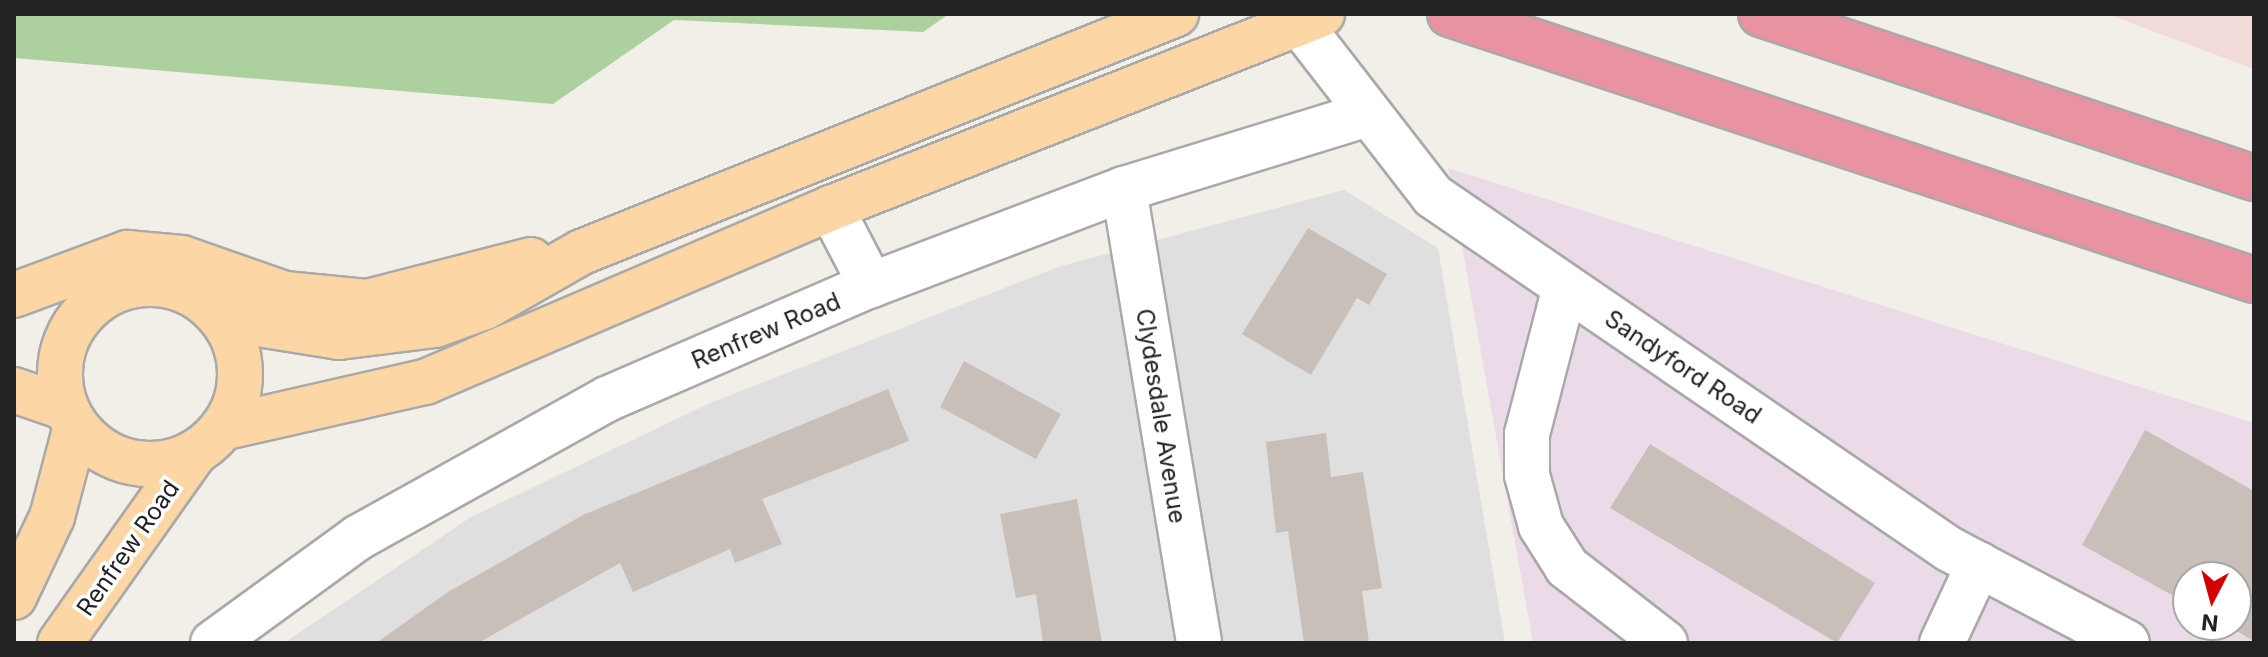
<!DOCTYPE html>
<html>
<head>
<meta charset="utf-8">
<style>
	body { margin:0 }
	#map { position:relative; width:2268px; height:657px; overflow:hidden; background:#f2efe9; font-family:Inter,sans-serif }
	div>[style] { position:absolute }
	[style*='--x'] { left:calc(var(--x)*1px); top:calc(var(--y)*1px); width:calc(var(--w)*1px); rotate:calc(var(--a)*1deg) }
	.residential>* { inset:0; background:#e0dfdf }
	.commercial>* { inset:0; background:#f2dad9 }
	.industrial>* { inset:0; background:#ebdbe8 }
	.forest>* { inset:0; background:#add19e }
	.building>* { inset:0; background:#c7bfb8 }
	.roads { filter:drop-shadow(2px 0 #a9a9a9) drop-shadow(-2px 0 #a9a9a9) drop-shadow(0 2px #a9a9a9) drop-shadow(0 -2px #a9a9a9) }
	.minor>* { height:44px; margin:-22px; padding:0 22px; transform-origin:22px; border-radius:22px; background:#fff }
	.major>* { height:44px; margin:-22px; padding:0 22px; transform-origin:22px; border-radius:22px; background:#fcd6a4 }
	.major>.ring { margin:-22px; padding:0; box-sizing:content-box; background:none; border:44px solid #fcd6a4; border-radius:50% }
	.highway>* { height:44px; margin:-22px; padding:0 22px; transform-origin:22px; border-radius:22px; background:#e892a2 }
	span { translate:-50% -50%; white-space:nowrap; text-align:center; line-height:1.15; -webkit-text-stroke:7px #fff; paint-order:stroke }
	.street-label { font-size:24px; color:#222 }
	.frame { position:absolute; inset:0; border:16px solid #222; pointer-events:none }
	.north { position:absolute; left:2172px; top:561px; width:80px; height:80px; box-sizing:border-box; background:#fff; border:2px solid #a7a7a7; border-radius:50%; rotate:186deg; font-size:22px; font-weight:700; line-height:32px; text-align:center; color:#222 }
	.north::after { content:''; display:block; margin:auto; width:28px; height:36px; background:#d40000; clip-path:polygon(50% 0,100% 100%,50% 72%,0 100%) }
</style>
</head>
<body>
<div id="map">
	<div class="residential">
		<i style="clip-path:polygon(1344px 190px,1438px 248px,1505px 643px,284px 643px,471px 517px,710px 403px,1061px 266px)"></i>
	</div>
	<div class="commercial">
		<i style="clip-path:polygon(2107px 14px,2254px 14px,2254px 69px)"></i>
	</div>
	<div class="industrial">
		<i style="clip-path:polygon(evenodd,1448px 168px,2254px 423px,2254px 643px,1533px 643px,1448px 168px,2188px 577px,2236px 577px,2236px 625px,2188px 625px,2188px 577px)"></i>
	</div>
	<div class="forest">
		<i style="clip-path:polygon(14px 14px,949px 14px,923px 32px,674px 20px,553px 104px,14px 58px)"></i>
	</div>
	<div class="building">
		<i style="clip-path:polygon(1308px 228px,1387px 274px,1369px 305px,1357px 298px,1311px 375px,1242px 334px)"></i>
		<i style="clip-path:polygon(964px 361px,1061px 414px,1036px 459px,940px 407px)"></i>
		<i style="clip-path:polygon(888px 389px,909px 441px,762px 499px,782px 544px,735px 563px,730px 549px,633px 592px,620px 563px,478px 643px,376px 643px,448px 592px,583px 515px)"></i>
		<i style="clip-path:polygon(2145px 430px,2254px 491px,2254px 641px,2226px 625px,2236px 625px,2236px 577px,2188px 577px,2188px 604px,2082px 545px)"></i>
		<i style="clip-path:polygon(1326px 433px,1331px 477px,1363px 472px,1382px 588px,1362px 591px,1369px 643px,1304px 643px,1288px 531px,1276px 533px,1266px 442px)"></i>
		<i style="clip-path:polygon(1650px 444px,1875px 583px,1837px 643px,1610px 508px)"></i>
		<i style="clip-path:polygon(1077px 499px,1102px 643px,1043px 643px,1036px 594px,1016px 598px,1000px 514px)"></i>
	</div>
	<div class="roads">
		<div class="minor">
			<i style="--x:1299;--y:23;--w:219;--a:52.2"></i>
			<i style="--x:1433;--y:196;--w:625;--a:34.38"></i>
			<i style="--x:1949;--y:549;--w:201;--a:27.8"></i>
			<i style="--x:1124;--y:189;--w:460;--a:80.6"></i>
			<i style="--x:831;--y:208;--w:87;--a:62.5"></i>
			<i style="--x:1565;--y:287;--w:152;--a:104.5"></i>
			<i style="--x:1527;--y:434;--w:41;--a:90"></i>
			<i style="--x:1527;--y:475;--w:53;--a:74.6"></i>
			<i style="--x:1541;--y:526;--w:49;--a:57.6"></i>
			<i style="--x:1567;--y:567;--w:124;--a:37.8"></i>
			<i style="--x:213;--y:643;--w:180;--a:-36"></i>
			<i style="--x:359;--y:537;--w:284;--a:-29.1"></i>
			<i style="--x:607;--y:399;--w:288;--a:-23.4"></i>
			<i style="--x:871;--y:285;--w:271;--a:-20.8"></i>
			<i style="--x:1124;--y:189;--w:252;--a:-17.1"></i>
			<i style="--x:1942;--y:643;--w:87;--a:-64.9"></i>
		</div>
		<div class="major">
			<i class="ring" style="left:60px;top:284px;width:136px;height:136px"></i>
			<i style="--x:14;--y:295;--w:121;--a:-20.4"></i>
			<i style="--x:127;--y:253;--w:55;--a:5.2"></i>
			<i style="--x:182;--y:258;--w:109;--a:19.3"></i>
			<i style="--x:285;--y:294;--w:82;--a:5.6"></i>
			<i style="--x:367;--y:302;--w:169;--a:-14.4"></i>
			<i style="--x:221;--y:318;--w:120;--a:9.1"></i>
			<i style="--x:339;--y:337;--w:97;--a:-7.1"></i>
			<i style="--x:435;--y:325;--w:53;--a:-19.8"></i>
			<i style="--x:485;--y:307;--w:112;--a:-29.6"></i>
			<i style="--x:582;--y:252;--w:640;--a:-21.83"></i>
			<i style="--x:14;--y:390;--w:55;--a:19.1"></i>
			<i style="--x:222;--y:428;--w:208;--a:-12.8"></i>
			<i style="--x:425;--y:382;--w:442;--a:-23.2"></i>
			<i style="--x:831;--y:208;--w:528;--a:-21.56"></i>
			<i style="--x:14;--y:597;--w:89;--a:-64.6"></i>
			<i style="--x:52;--y:517;--w:94;--a:-75.2"></i>
			<i style="--x:60;--y:643;--w:234;--a:-54.7"></i>
		</div>
		<div class="highway">
			<i style="--x:1450;--y:14;--w:847;--a:18.31"></i>
			<i style="--x:1761;--y:14;--w:520;--a:18.4"></i>
		</div>
	</div>
	<div class="street-label">
		<span style="left:766px;top:331px;rotate:-23deg">Renfrew Road</span>
		<span style="left:1683px;top:367px;rotate:34deg">Sandyford Road</span>
		<span style="left:1161px;top:416px;rotate:81deg">Clydesdale Avenue</span>
		<span style="left:128px;top:548px;rotate:-55deg">Renfrew Road</span>
	</div>
	<div class="frame"></div>
	<div class="north">N</div>
</div>
</body>
</html>
